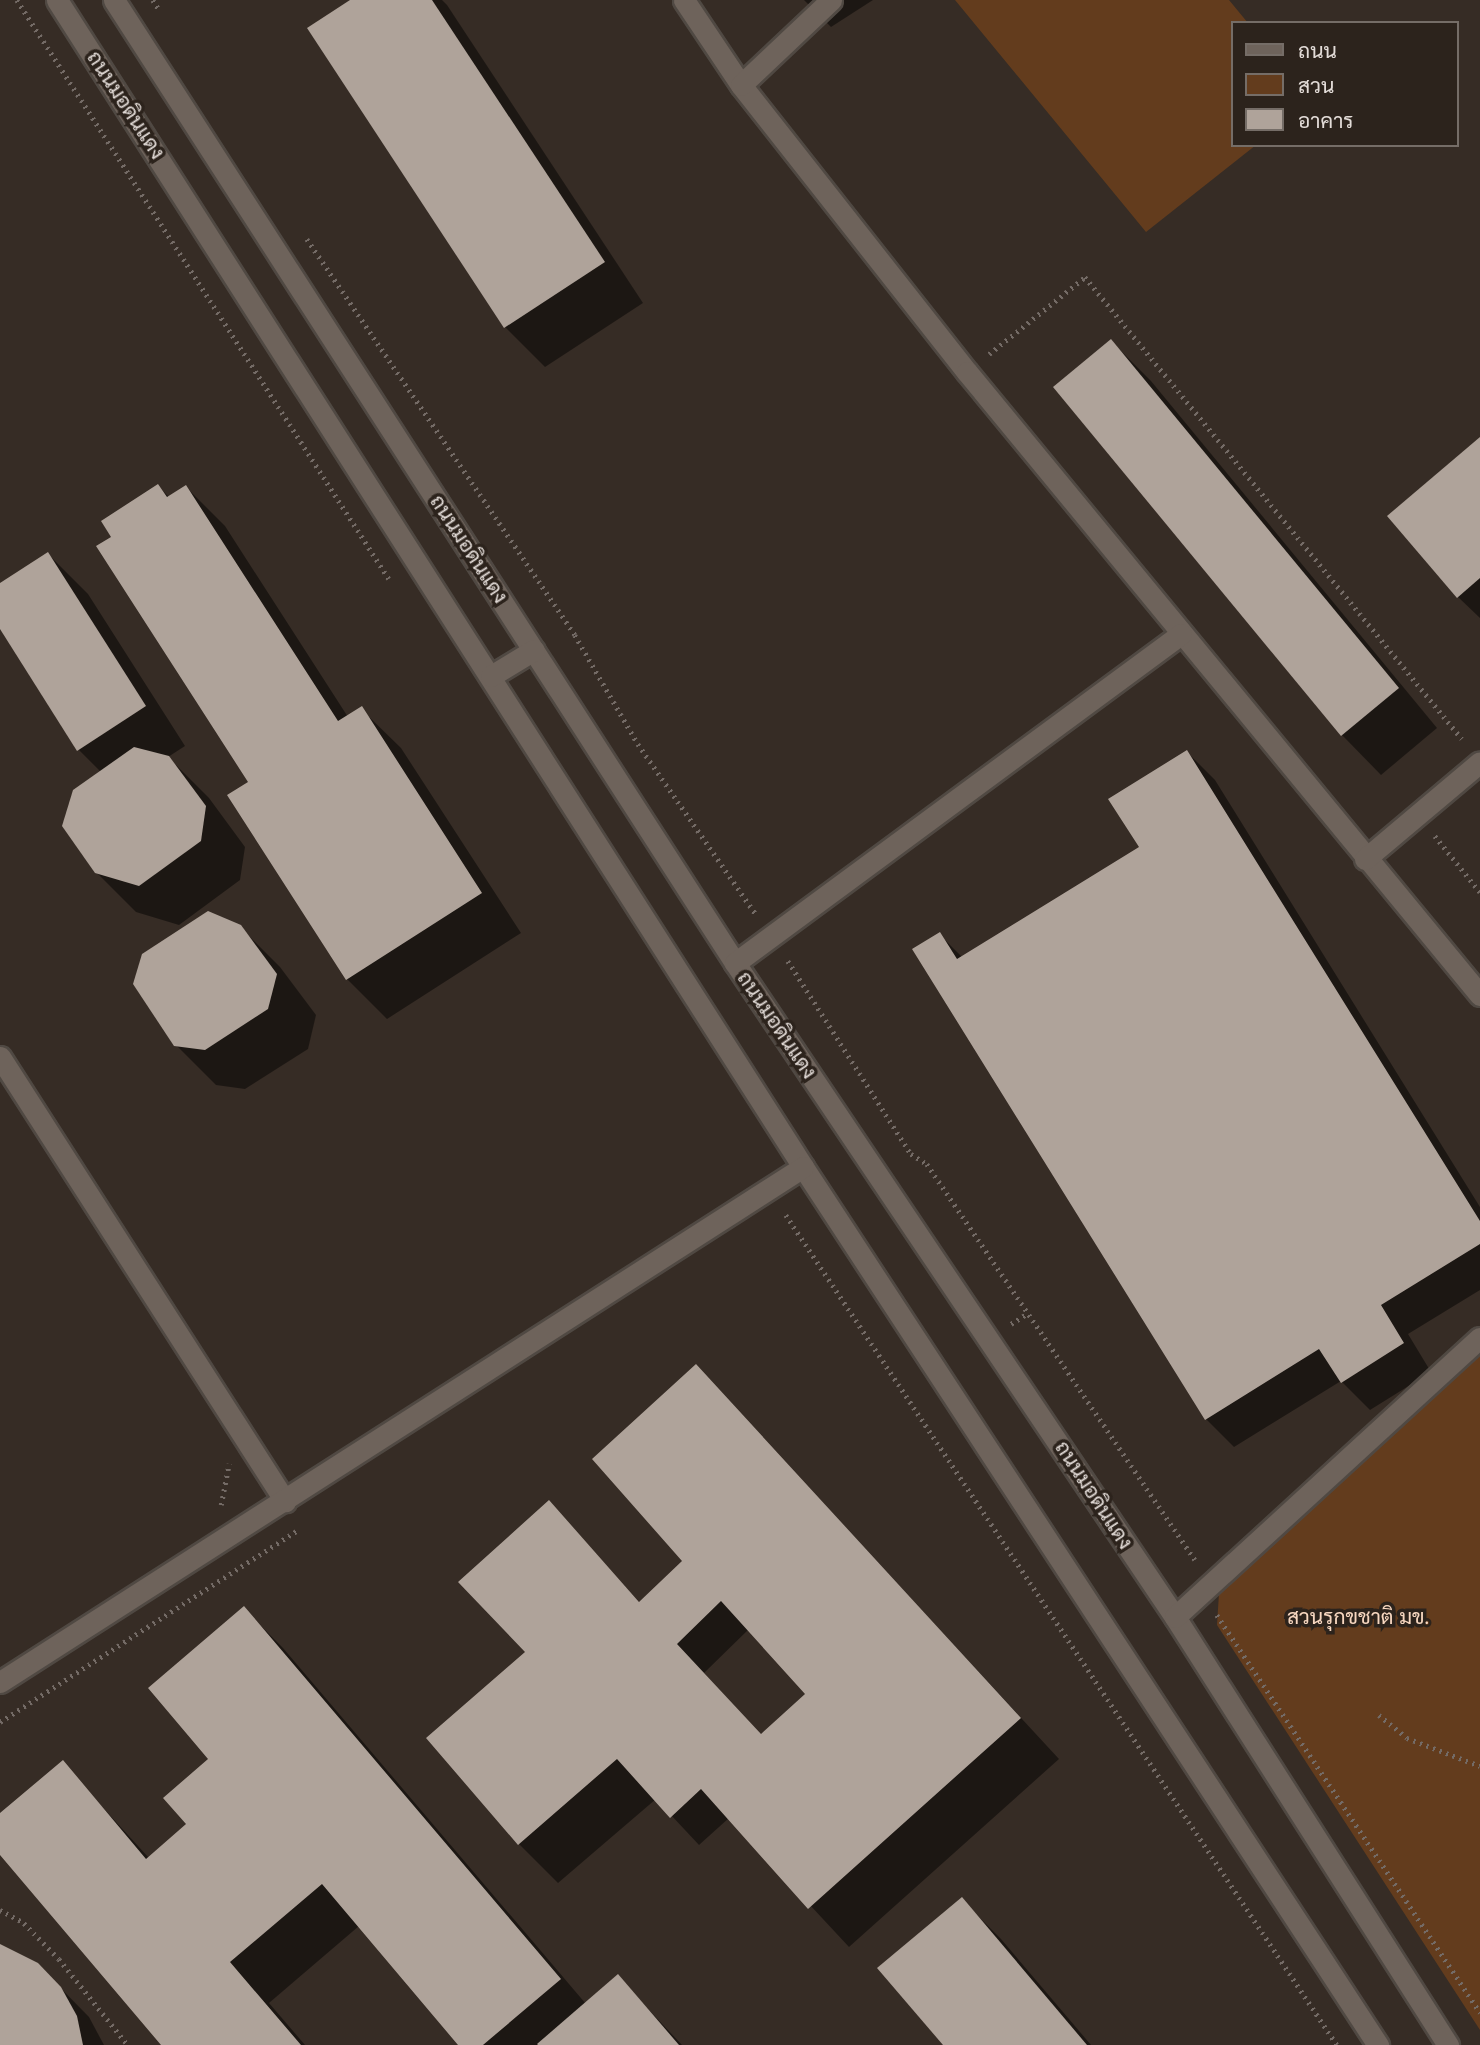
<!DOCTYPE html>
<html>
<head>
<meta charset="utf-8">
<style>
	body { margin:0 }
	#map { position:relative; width:1480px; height:2045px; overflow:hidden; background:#362c25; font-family:"PT Sans",Sarabun,sans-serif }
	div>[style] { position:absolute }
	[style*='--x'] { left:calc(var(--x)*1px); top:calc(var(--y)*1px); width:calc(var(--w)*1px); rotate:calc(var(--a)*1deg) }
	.green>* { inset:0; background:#633c1d }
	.shadow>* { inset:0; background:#0007 }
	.building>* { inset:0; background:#afa39a }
	.path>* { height:4.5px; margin-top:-2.25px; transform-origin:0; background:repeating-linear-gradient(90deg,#746b66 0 2px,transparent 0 7px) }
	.roads { filter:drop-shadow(2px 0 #504943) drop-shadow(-2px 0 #504943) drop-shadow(0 2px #504943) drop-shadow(0 -2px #504943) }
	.minor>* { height:21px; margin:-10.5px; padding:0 10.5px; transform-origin:10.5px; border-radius:10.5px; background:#6e635b }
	span { translate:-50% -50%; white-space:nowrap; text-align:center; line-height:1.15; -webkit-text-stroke:7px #2c231c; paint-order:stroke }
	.street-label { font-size:21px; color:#e3dcd8 }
	.park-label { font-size:21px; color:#f7d7c0 }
	.legend { position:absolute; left:1231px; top:21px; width:228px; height:126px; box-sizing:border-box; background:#2c231c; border:2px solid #756d67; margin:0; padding:9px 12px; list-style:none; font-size:21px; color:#e3dcd8 }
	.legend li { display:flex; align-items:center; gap:14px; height:35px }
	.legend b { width:35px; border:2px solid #756d67 }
</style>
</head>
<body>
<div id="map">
	<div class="green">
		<i style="clip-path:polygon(955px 0,1229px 0,1248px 23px,1233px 23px,1233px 145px,1256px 145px,1146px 232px)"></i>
		<i style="clip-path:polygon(1480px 1338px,1480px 2030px,1217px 1625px,1219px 1593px,1212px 1585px)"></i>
	</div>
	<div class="shadow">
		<i style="clip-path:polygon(353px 0,442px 0,447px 5px,643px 303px,545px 367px,505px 327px,309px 28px)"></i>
		<i style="clip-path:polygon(804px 0,873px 0,831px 27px)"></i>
		<i style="clip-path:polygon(1111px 341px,1151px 381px,1437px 728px,1381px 775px,1342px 735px)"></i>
		<i style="clip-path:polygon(1480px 440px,1480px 618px,1458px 597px)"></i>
		<i style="clip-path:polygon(158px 486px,169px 497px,186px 487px,225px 526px,348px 717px,361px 709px,401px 748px,521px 933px,387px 1019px,347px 979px,229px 796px,251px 783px,114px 537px)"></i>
		<i style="clip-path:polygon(48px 554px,88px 594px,185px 746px,168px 757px,209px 798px,245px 847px,240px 880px,179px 925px,136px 912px,96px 872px,101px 772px,78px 749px,0 626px,0 585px)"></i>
		<i style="clip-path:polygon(1187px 752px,1215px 780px,1480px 1207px,1480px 1290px,1408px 1334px,1431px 1372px,1370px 1410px,1341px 1381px,1234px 1447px,1206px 1419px,939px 934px,963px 958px,1141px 848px)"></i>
		<i style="clip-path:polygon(240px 927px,280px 967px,316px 1015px,308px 1049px,245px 1089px,216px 1085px,176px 1045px)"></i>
		<i style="clip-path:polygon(evenodd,696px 1366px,1059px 1759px,849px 1947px,729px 1818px,699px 1845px,656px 1799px,558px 1883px,519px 1844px,528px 1652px,549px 1502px,640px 1603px,685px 1561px,696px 1366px,749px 1629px,808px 1694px,762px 1736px,704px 1673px,749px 1629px)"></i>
		<i style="clip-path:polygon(244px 1609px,283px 1648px,586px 2004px,618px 1977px,682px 2045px,461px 2045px,359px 1926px,269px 2003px,305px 2045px,164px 2045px,0 1852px,0 1816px,62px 1763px,149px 1858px,188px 1824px,211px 1759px)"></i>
		<i style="clip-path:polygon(962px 1900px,1001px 1939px,1091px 2045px,945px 2045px)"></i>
		<i style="clip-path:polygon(0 1946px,37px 1964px,89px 2017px,104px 2045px,0 2045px)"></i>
	</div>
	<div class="building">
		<i style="clip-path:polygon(350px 0,432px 0,605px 262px,504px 328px,307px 28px)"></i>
		<i style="clip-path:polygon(1111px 339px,1399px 688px,1341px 736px,1053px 387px)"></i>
		<i style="clip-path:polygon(1480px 437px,1480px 578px,1457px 598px,1387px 516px)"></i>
		<i style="clip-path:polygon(158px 484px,167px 497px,186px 485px,338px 721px,362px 706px,482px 893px,346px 980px,227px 795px,248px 782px,96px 546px,111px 537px,101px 521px)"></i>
		<i style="clip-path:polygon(48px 552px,146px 706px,77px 751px,0 629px,0 583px)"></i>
		<i style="clip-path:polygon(134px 747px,169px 756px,206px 806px,201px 841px,139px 886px,95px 873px,62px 826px,73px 790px)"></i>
		<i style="clip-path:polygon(1187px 750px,1480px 1221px,1480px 1244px,1381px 1305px,1404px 1343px,1341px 1383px,1319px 1349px,1205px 1420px,912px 949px,940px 932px,957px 959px,1139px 847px,1108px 799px)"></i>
		<i style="clip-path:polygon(208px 911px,241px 925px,277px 974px,268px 1009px,205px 1050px,174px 1046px,133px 984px,142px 954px)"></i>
		<i style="clip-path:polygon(evenodd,696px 1364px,1021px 1718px,808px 1909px,701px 1789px,670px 1818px,617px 1759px,518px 1845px,426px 1738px,525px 1652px,458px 1582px,549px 1500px,639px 1602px,682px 1561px,592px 1459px,696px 1364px,721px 1601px,805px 1694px,761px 1734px,677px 1644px,721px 1601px)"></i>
		<i style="clip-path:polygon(244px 1606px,561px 1979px,483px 2045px,458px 2045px,322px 1884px,230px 1962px,301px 2045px,161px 2045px,0 1855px,0 1813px,63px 1760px,146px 1859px,186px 1824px,163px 1798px,208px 1759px,148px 1688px)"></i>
		<i style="clip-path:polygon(962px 1897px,1087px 2045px,943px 2045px,877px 1968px)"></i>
		<i style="clip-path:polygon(0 1944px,38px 1963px,61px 1987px,77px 2016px,83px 2045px,0 2045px)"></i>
		<i style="clip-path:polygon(618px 1974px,679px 2045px,538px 2045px,537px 2044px)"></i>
	</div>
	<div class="path">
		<i style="--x:17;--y:0;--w:688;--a:57.28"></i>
		<i style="--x:153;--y:0;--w:13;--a:58"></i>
		<i style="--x:307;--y:239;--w:478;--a:55.9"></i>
		<i style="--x:575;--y:635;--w:126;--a:60"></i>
		<i style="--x:638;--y:744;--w:206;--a:55.3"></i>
		<i style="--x:989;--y:354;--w:123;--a:-38.7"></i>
		<i style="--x:1085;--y:277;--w:596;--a:50.78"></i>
		<i style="--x:1435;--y:836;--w:72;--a:51.2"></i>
		<i style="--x:788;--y:961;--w:229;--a:57.5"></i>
		<i style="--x:911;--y:1154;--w:19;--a:32"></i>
		<i style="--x:927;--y:1164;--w:478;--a:55.9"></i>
		<i style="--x:786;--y:1215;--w:996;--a:56.42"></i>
		<i style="--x:1011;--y:1324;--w:20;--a:-33"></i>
		<i style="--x:221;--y:1505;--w:42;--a:-79"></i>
		<i style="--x:1217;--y:1615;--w:477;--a:56.5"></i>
		<i style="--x:1379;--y:1715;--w:36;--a:39"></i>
		<i style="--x:1407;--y:1738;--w:78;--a:21"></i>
		<i style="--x:0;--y:1722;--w:356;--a:-32.8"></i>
		<i style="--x:0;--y:1910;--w:27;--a:28"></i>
		<i style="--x:24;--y:1923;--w:50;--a:45.8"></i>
		<i style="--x:59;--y:1959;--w:110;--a:51.3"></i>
	</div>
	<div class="roads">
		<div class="minor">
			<i style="--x:57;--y:0;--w:1385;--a:57.41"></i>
			<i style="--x:803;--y:1167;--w:1050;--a:56.78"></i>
			<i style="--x:114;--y:0;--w:1146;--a:57.18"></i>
			<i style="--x:735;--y:963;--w:788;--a:56.07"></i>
			<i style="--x:1175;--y:1617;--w:508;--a:57.47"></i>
			<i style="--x:684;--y:0;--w:102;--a:56.2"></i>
			<i style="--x:741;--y:85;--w:365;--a:51.8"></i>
			<i style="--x:967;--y:372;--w:807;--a:50.53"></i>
			<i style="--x:741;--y:85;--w:124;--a:-43.4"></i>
			<i style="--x:491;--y:676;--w:50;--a:-31.2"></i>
			<i style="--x:1365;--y:859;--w:150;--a:-40.1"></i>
			<i style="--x:735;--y:963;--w:554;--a:-36.42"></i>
			<i style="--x:0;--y:1057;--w:528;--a:57.3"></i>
			<i style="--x:1175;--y:1617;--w:413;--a:-42.5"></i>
			<i style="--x:0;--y:1682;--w:954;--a:-32.67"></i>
		</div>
	</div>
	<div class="street-label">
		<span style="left:126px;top:105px;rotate:57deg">ถนนมอดินแดง</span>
		<span style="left:469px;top:549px;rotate:57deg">ถนนมอดินแดง</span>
		<span style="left:777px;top:1025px;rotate:56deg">ถนนมอดินแดง</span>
		<span style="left:1094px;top:1495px;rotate:57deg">ถนนมอดินแดง</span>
	</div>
	<div class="park-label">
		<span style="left:1358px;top:1617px">สวนรุกขชาติ มข.</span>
	</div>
	<ul class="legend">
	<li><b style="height:9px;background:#6e635b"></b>ถนน</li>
	<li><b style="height:19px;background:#633c1d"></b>สวน</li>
	<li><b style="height:19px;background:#afa39a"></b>อาคาร</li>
	</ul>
</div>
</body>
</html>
